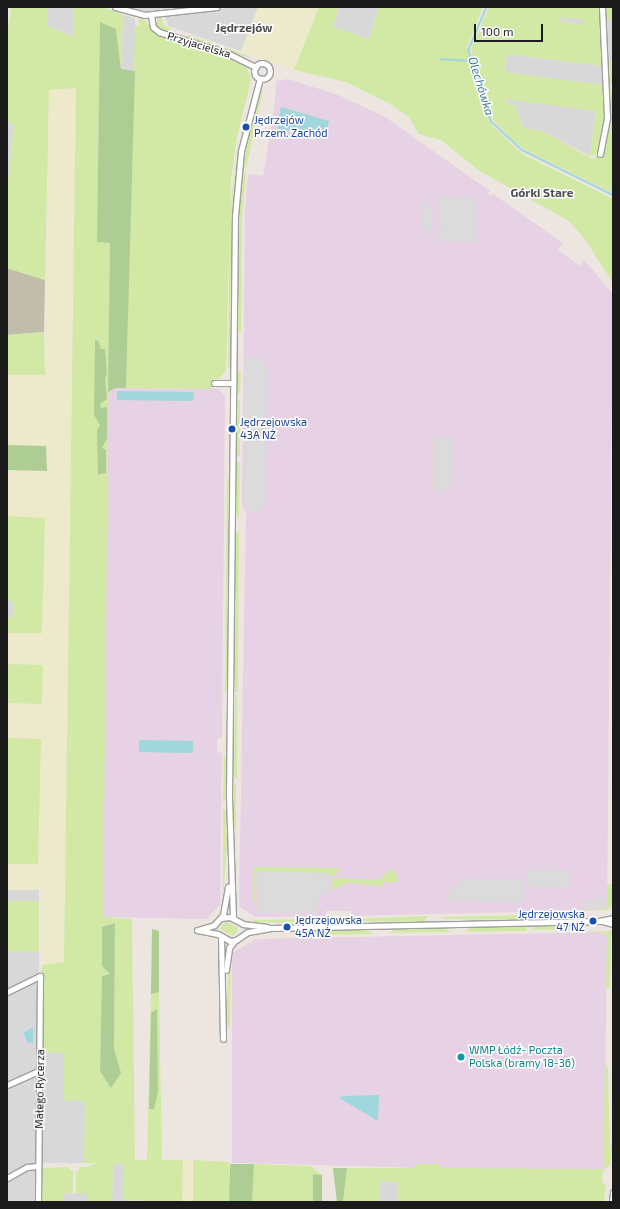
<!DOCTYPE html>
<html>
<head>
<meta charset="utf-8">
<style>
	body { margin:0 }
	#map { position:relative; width:620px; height:1209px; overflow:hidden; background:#ede6e0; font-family:"Exo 2",sans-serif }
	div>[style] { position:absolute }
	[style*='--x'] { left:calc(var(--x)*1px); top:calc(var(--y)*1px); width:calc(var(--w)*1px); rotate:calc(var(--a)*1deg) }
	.residential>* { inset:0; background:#d9d8d8 }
	.industrial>* { inset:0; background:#e6d1e5 }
	.construction>* { inset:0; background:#c1bdab }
	.farmland>* { inset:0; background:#eceaca }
	.grass>* { inset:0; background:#d1e9a4 }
	.forest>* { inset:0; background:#adcd94 }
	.parking>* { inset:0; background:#dbdbdb }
	.water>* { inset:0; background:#9fd7dc }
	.stream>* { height:1.5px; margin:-0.75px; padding:0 0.75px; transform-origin:0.75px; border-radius:0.75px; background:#9fd7dc }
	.roads { filter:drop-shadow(1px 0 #9f9f9f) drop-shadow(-1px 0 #9f9f9f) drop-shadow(0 1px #9f9f9f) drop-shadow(0 -1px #9f9f9f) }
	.street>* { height:5px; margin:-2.5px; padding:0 2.5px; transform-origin:2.5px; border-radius:2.5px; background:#fff }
	.street>.ring { margin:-2.5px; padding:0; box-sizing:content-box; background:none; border:5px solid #fff; border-radius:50% }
	.dots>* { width:11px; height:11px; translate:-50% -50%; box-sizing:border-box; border:2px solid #fff; border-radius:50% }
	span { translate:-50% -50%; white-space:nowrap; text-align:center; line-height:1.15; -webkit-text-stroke:3px #fff; paint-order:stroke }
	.street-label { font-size:11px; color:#1b1b1b }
	.transit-label { font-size:11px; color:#164399 }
	.left { translate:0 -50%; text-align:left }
	.right { translate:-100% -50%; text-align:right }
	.culture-label { font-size:11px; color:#0d838f }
	.neighbourhood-label { font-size:12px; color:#4e4e4e; font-weight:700 }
	.water-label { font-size:12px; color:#427c9b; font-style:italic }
	.frame { position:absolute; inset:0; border:8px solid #1b1b1b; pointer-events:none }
	.scale { position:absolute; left:474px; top:24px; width:69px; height:18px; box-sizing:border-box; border:2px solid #1b1b1b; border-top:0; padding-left:5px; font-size:12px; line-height:14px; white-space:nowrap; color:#1b1b1b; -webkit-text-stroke:3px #fff; paint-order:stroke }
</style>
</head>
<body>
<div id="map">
	<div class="residential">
		<i style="clip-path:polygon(48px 7px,74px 7px,74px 37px,48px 26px)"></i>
		<i style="clip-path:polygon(125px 7px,184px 7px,148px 11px)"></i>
		<i style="clip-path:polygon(235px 7px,258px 7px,241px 51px,168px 26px,165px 16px)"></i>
		<i style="clip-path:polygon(339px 7px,379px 7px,369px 39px,332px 27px)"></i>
		<i style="clip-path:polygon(123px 15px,135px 18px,135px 71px,121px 70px)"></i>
		<i style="clip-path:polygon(560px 16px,585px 20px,584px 25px,560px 21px)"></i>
		<i style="clip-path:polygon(613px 19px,613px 59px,607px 60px,604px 20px)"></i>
		<i style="clip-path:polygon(507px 54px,603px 66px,604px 85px,505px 73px)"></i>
		<i style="clip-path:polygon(505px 98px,596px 111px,590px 156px,542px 131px,523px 128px,514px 104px,507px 104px)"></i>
		<i style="clip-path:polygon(7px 122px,14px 124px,7px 191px)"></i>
		<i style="clip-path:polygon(7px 601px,14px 601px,13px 617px,7px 617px)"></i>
		<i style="clip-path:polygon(7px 890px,39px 890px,39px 901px,7px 901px)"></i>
		<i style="clip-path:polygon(7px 951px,39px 952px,38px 1075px,44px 1074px,44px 1052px,63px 1053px,63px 1100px,85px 1101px,84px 1163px,35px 1163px,35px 1202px,7px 1202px)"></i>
		<i style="clip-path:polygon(113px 1164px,124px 1164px,124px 1200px,134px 1202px,112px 1202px)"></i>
		<i style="clip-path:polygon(380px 1181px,398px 1182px,398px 1202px,379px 1202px)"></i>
		<i style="clip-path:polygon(63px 1193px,88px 1194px,88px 1202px,60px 1202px,63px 1202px)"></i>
	</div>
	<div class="industrial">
		<i style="clip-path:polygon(288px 79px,338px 95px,385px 117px,490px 191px,488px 194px,491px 196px,493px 194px,563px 243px,558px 250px,580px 266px,584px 260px,613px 294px,607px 907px,601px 910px,351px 916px,351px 911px,326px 911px,326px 916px,255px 917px,239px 906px,246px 512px,242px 507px,245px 213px,248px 174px,263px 176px,275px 102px,276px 81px)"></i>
		<i style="clip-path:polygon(116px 388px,219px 389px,225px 396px,222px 737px,217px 739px,217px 752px,222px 753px,220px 905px,206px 919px,103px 917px,108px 392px)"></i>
		<i style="clip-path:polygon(601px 932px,607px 937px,604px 1169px,439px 1168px,439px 1164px,416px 1164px,416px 1168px,389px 1167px,232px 1163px,232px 953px,256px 939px)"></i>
	</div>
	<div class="construction">
		<i style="clip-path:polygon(7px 268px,45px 280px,44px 332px,7px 335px)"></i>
	</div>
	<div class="farmland">
		<i style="clip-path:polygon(258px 7px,319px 7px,294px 70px,241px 51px)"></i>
		<i style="clip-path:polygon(76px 87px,64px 962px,42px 965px,42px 890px,7px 890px,7px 864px,38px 864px,41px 739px,7px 738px,7px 703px,42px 704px,43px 665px,7px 664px,7px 633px,42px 633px,45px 518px,7px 516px,7px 470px,47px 471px,46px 447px,7px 445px,7px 375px,45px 374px,49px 89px)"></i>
		<i style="clip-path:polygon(183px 1160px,193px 1160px,193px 1202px,182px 1202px)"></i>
	</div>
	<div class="grass">
		<i style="clip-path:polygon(evenodd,11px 7px,48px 7px,48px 26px,73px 37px,74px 7px,102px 7px,123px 15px,121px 69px,116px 29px,100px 22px,97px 242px,110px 243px,103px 917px,132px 919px,135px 1160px,147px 1160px,151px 994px,159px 992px,162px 1160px,183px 1160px,182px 1202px,123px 1200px,124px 1164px,113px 1164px,112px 1202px,88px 1202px,88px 1194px,76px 1194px,76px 1171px,79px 1171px,79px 1167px,88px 1167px,96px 1163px,84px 1163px,85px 1101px,63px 1100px,63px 1053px,42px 1052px,42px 965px,64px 962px,76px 88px,49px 90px,45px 280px,7px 268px,7px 191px,14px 124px,7px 122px,7px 32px,11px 7px,115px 923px,114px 1049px,120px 1073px,100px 1070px,102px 975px,110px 974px,108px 970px,115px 923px)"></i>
		<i style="clip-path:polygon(319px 7px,339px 7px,333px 27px,369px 39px,379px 7px,483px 7px,467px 48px,486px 115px,493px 126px,522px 154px,613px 199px,613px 283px,586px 241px,569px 221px,478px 170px,441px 140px,419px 134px,409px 117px,388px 103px,346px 82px,294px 70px)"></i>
		<i style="clip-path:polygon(evenodd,489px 7px,600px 7px,603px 66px,507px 54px,505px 72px,604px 85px,606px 113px,597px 155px,590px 156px,596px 111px,505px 99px,507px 104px,514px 104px,523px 128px,542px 131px,593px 159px,600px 154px,607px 135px,608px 90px,613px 89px,613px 193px,525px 150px,513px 141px,494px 121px,489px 113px,471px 49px,489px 7px,561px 17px,584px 20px,584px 25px,560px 21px,561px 17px)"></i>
		<i style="clip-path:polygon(603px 7px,613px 7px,613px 19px,604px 20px)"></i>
		<i style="clip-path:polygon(161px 17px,164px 25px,171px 29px,170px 31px,163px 31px,156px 26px,157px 19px)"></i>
		<i style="clip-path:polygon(139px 18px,146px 21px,153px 31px,163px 36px,237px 60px,246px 65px,251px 80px,237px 137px,231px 180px,226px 371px,219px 379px,213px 379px,212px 389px,126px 388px,135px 25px,139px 26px)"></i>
		<i style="clip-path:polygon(188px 35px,249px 56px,250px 58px,185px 37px)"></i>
		<i style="clip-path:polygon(613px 59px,613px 85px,609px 83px,607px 60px)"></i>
		<i style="clip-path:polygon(261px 88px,263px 91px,246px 169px,243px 168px,251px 120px)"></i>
		<i style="clip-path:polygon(239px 138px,232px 218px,230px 368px,228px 367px,230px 211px)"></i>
		<i style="clip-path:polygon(243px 172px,246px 172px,242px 217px,241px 332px,238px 332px,236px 316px,237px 220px)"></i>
		<i style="clip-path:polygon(44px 332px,45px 375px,7px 375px,7px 335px)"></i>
		<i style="clip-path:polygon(236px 371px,241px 371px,240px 392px,238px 395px,235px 395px)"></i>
		<i style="clip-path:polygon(236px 400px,240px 400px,240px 456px,235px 454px)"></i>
		<i style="clip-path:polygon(238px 462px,240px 462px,239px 517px,235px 512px,235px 465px)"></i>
		<i style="clip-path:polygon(227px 476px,229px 480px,227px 693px,225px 693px)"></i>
		<i style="clip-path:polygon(7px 516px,45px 518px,42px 633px,7px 633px,7px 617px,13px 617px,14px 602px,7px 601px)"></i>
		<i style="clip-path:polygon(239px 530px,238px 692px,235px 692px,234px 538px)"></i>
		<i style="clip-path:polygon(7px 664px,43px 665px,42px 704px,7px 703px)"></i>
		<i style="clip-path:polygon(235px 695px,237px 695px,237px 779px,234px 776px)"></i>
		<i style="clip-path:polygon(7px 738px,41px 739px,38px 864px,7px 864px)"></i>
		<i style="clip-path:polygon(224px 753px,226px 760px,226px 799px,223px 803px)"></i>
		<i style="clip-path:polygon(236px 783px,236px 829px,234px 829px,233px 787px)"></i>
		<i style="clip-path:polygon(223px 808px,226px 811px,227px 841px,223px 903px)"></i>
		<i style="clip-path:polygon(253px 867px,338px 868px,341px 869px,333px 877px,330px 874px,256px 871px,256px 904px,253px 901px)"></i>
		<i style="clip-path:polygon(390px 869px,396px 873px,398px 882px,384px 882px,383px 886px,348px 883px,332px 890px,332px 878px,379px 880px)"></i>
		<i style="clip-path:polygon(607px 884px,612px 884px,613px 904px,613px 907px,607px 910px,546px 911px,601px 909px,607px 907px)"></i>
		<i style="clip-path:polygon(7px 901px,39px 901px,39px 952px,7px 951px)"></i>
		<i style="clip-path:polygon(531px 915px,524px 920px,446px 919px,439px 917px)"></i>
		<i style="clip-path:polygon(429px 916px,423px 922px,354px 921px,347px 919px)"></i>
		<i style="clip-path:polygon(333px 919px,323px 924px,252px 922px,254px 920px)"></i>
		<i style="clip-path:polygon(227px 922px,238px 928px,237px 932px,233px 936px,220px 929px,222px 924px)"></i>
		<i style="clip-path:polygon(524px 925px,528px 931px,464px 932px,471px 927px)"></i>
		<i style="clip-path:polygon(538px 925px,583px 928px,583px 929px,532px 930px)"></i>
		<i style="clip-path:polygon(442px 927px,451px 932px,389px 933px,397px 928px)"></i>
		<i style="clip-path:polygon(330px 929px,366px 930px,374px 934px,293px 935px,293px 932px,303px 930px)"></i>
		<i style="clip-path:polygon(613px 931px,613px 942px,611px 935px,611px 937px,610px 986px,606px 990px,607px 937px,602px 932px,532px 933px)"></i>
		<i style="clip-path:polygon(230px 956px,231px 956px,230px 1028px,225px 1021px)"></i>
		<i style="clip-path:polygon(605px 1060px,608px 1068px,610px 1152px,613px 1132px,613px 1146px,610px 1165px,603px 1170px,602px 1180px,606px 1187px,604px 1202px,398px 1202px,398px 1182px,380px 1181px,379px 1202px,343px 1202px,347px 1168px,416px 1168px,416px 1164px,439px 1164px,439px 1168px,603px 1169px)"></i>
		<i style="clip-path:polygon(193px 1160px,229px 1162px,229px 1202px,193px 1202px)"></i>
		<i style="clip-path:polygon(254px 1164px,311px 1166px,322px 1175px,313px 1174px,313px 1202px,252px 1202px)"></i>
		<i style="clip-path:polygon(69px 1167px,69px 1170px,73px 1171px,73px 1193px,63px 1193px,63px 1202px,41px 1202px,40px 1168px)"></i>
	</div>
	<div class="forest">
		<i style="clip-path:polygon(100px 22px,116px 29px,121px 69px,135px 71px,126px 388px,116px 388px,108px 392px,110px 243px,97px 242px)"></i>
		<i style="clip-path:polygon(98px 340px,101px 349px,105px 349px,107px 375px,105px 378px,107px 399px,100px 404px,101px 408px,107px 407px,107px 438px,102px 448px,106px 450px,106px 473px,98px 475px,97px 430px,100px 425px,94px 415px,95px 341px)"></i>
		<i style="clip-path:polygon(7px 445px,46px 446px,47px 471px,7px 470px)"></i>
		<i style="clip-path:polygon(115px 923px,114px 1049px,121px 1073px,111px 1088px,100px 1071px,102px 976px,110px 974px,102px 966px,102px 927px)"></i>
		<i style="clip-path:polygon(152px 929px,159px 931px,159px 992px,151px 994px)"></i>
		<i style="clip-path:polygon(157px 1009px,158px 1092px,154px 1109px,149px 1109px,151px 1013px)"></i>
		<i style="clip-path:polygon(230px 1164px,254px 1164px,252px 1202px,229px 1202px)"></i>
		<i style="clip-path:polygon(333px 1168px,347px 1168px,343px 1202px,337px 1202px)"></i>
		<i style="clip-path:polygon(313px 1174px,322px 1175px,322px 1202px,313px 1202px)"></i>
	</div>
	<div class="parking">
		<i style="clip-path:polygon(439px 196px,476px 197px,475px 242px,438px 241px,442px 227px,438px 226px)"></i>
		<i style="clip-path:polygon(423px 199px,432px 209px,432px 236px,421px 225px)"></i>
		<i style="clip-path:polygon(246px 358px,260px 358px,267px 365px,266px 503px,258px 512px,249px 512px,249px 509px,245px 507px)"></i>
		<i style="clip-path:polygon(434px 437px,453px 437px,452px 488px,446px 488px,446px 492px,433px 492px)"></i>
		<i style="clip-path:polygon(528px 870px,570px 870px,570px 888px,528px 887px)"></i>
		<i style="clip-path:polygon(256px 871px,330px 873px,330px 893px,320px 894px,317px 913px,258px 913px)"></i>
		<i style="clip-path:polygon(461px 879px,523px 880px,523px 902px,449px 901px,450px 887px,460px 887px)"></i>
		<i style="clip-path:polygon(603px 894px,605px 894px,605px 906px,583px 908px,583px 901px,597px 901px)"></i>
	</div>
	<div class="water">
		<i style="clip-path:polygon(281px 107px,329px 121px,327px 130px,277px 130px)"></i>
		<i style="clip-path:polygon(117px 391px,194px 392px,193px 401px,117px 400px)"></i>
		<i style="clip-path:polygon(139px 740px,193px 741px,193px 753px,139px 752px)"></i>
		<i style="clip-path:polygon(33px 1027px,33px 1042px,28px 1043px,23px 1033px)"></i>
		<i style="clip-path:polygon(379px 1095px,378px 1121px,339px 1098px,343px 1096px)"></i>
	</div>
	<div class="stream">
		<i style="--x:487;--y:7;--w:47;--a:112.7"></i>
		<i style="--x:469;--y:50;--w:65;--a:73.8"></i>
		<i style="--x:487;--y:112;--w:11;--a:63"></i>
		<i style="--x:492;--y:122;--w:41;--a:43"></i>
		<i style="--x:522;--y:150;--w:102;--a:26.3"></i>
		<i style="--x:441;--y:59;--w:32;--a:4"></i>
	</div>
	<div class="roads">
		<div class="street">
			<i style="--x:115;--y:7;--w:30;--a:15"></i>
			<i style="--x:144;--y:15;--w:73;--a:-6.3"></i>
			<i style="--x:151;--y:15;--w:12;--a:81"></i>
			<i style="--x:153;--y:27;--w:8;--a:40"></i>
			<i style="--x:159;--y:32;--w:73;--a:17.4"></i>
			<i style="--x:229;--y:54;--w:30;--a:26"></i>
			<i class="ring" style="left:254px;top:63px;width:11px;height:11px"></i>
			<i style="--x:600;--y:154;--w:38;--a:-79"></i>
			<i style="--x:607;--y:117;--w:110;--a:-92.6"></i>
			<i style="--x:214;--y:383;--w:19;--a:0"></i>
			<i style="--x:221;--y:918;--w:9;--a:-6"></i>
			<i style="--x:230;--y:917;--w:15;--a:28"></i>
			<i style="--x:243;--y:924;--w:24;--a:7"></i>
			<i style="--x:233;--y:918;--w:122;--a:-91.9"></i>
			<i style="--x:229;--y:796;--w:580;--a:-89.41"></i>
			<i style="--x:235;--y:216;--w:65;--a:-84.7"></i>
			<i style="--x:241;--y:151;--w:75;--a:-75.4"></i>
			<i style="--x:602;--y:921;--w:11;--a:15"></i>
			<i style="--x:197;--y:930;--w:21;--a:11"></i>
			<i style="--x:218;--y:934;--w:14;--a:30"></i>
			<i style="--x:230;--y:941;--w:6;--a:-9"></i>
			<i style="--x:236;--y:940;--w:14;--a:-34"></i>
			<i style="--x:248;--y:932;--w:22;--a:-10"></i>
			<i style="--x:270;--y:928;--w:329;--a:-1.2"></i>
			<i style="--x:599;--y:921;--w:14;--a:-12"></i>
			<i style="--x:198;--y:930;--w:17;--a:-17"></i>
			<i style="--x:214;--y:925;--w:13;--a:-48"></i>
			<i style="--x:223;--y:915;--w:29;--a:-80"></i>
			<i style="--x:221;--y:936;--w:103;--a:88.9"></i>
			<i style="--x:226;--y:970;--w:22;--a:-82"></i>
			<i style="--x:229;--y:948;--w:9;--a:-54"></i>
			<i style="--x:7;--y:992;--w:37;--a:-26"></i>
			<i style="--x:40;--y:976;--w:226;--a:90.5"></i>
			<i style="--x:7;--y:1085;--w:36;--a:-24"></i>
			<i style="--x:7;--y:1178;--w:23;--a:-29"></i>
			<i style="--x:27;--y:1167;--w:11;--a:-5"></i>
			<i style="--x:612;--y:1202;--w:10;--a:-84"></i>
		</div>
	</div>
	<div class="dots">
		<i style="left:246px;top:127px;background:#1a4fb4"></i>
		<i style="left:232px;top:429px;background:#1a4fb4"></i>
		<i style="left:593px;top:921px;background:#1a4fb4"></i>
		<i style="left:287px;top:927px;background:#1a4fb4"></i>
		<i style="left:461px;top:1057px;background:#0f9aa8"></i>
	</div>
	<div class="street-label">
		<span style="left:199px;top:45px;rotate:17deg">Przyjacielska</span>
		<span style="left:40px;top:1089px;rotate:-89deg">Małego Rycerza</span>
	</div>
	<div class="transit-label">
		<span class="left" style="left:254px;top:127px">Jędrzejów<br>Przem. Zachód</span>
		<span class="left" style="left:240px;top:429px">Jędrzejowska<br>43A NŻ</span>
		<span class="right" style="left:585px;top:921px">Jędrzejowska<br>47 NŻ</span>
		<span class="left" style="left:295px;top:927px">Jędrzejowska<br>45A NŻ</span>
	</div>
	<div class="culture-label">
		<span class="left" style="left:469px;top:1057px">WMP Łódź- Poczta<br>Polska (bramy 18-36)</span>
	</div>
	<div class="neighbourhood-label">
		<span style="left:244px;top:28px">Jędrzejów</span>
		<span style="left:542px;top:193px">Górki Stare</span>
	</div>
	<div class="water-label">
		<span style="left:481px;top:86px;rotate:73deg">Olechówka</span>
	</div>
	<div class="frame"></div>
	<div class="scale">100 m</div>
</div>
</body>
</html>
